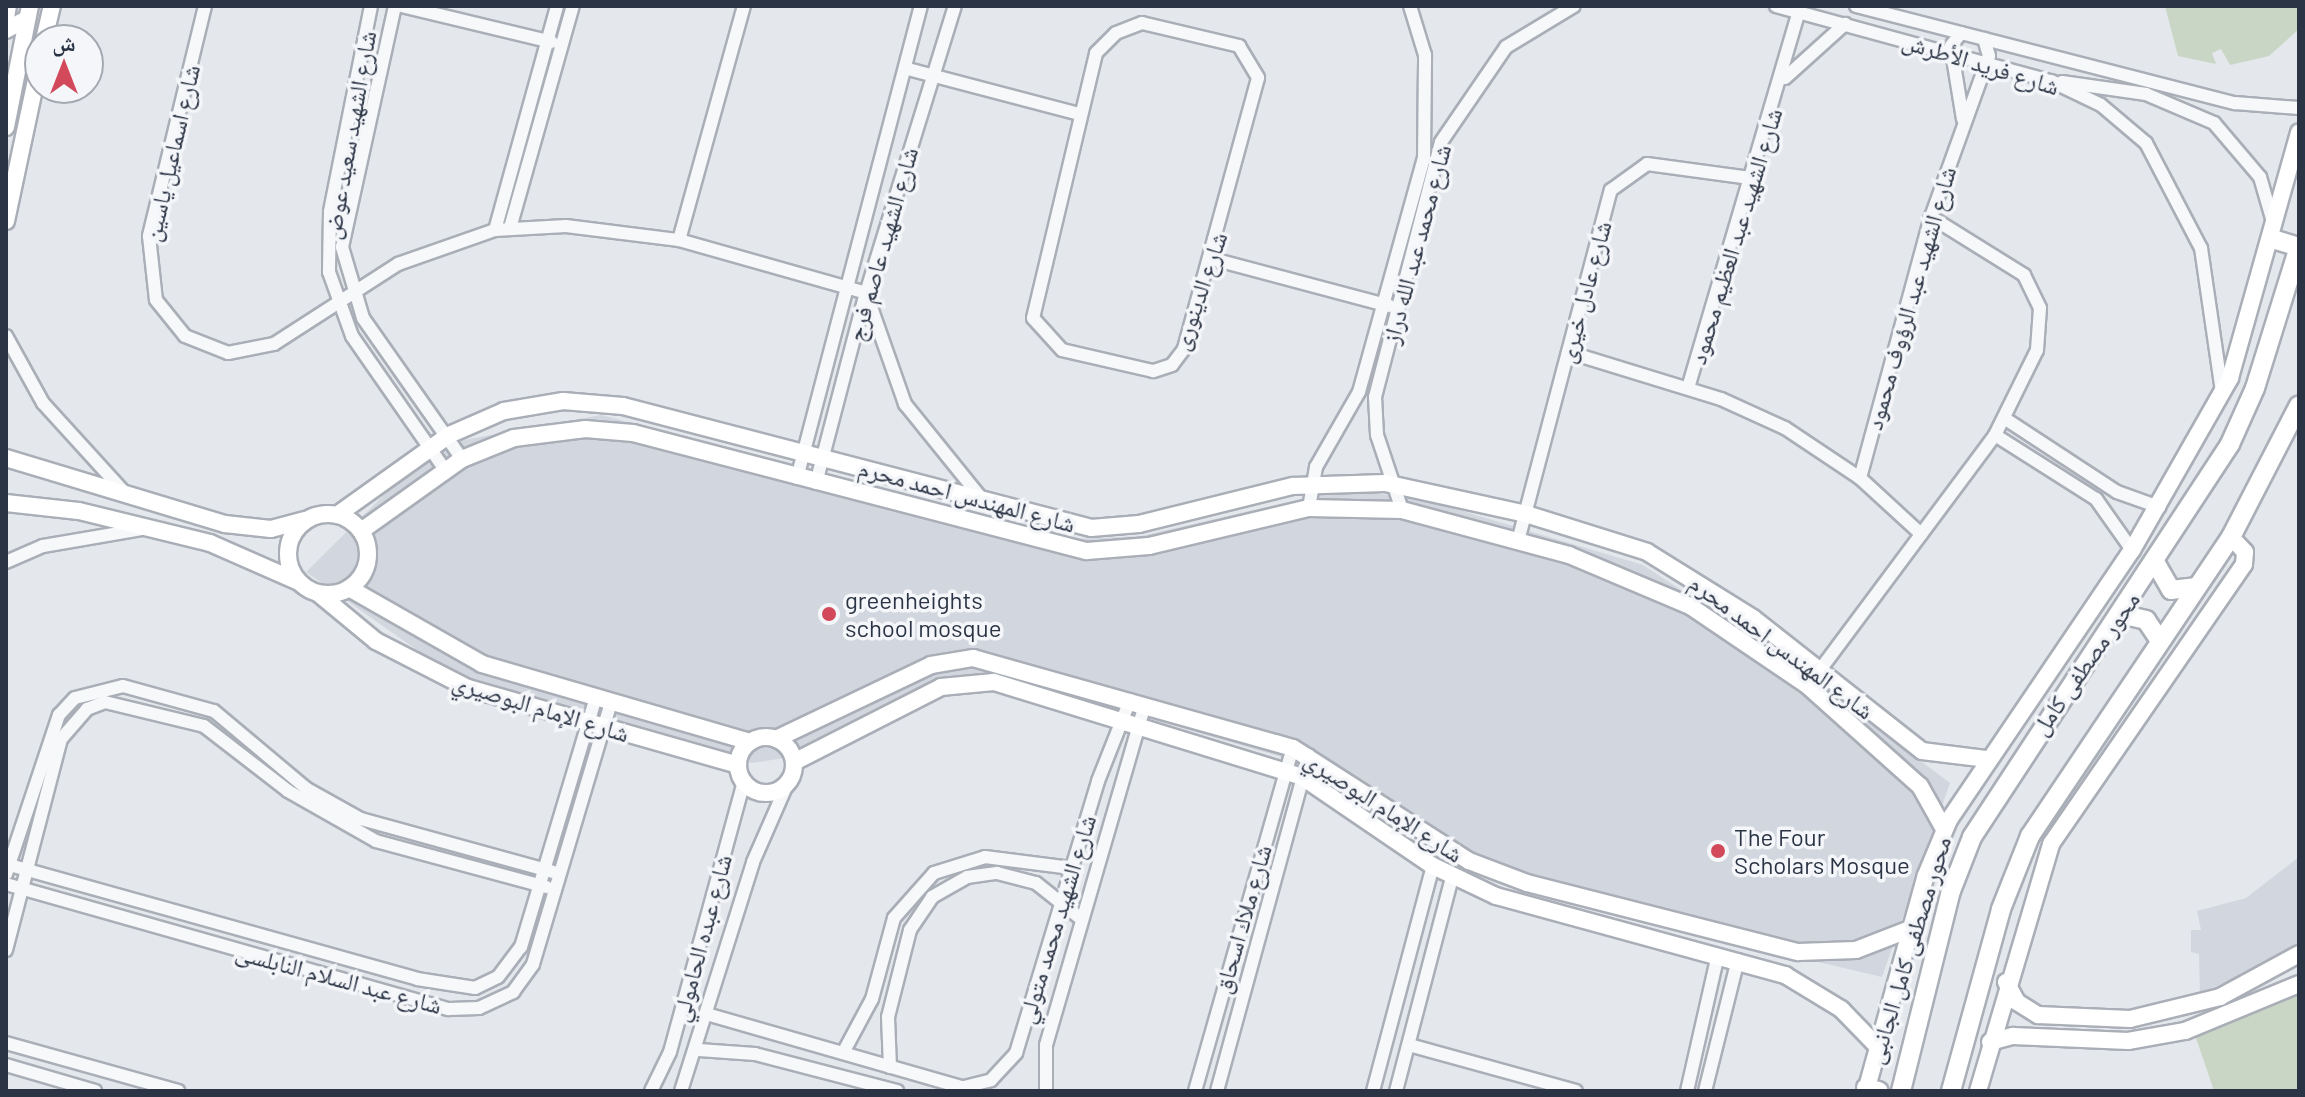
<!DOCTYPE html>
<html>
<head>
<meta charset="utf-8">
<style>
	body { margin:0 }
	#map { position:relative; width:2305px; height:1097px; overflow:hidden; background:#e4e7ec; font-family:Barlow,"Noto Naskh Arabic",sans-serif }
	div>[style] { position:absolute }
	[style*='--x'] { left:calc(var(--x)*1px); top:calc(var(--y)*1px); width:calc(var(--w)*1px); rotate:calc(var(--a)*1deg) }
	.built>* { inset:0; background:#d2d6de }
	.green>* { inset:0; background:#c9d6c5 }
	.roads { filter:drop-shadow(2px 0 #a9aeb7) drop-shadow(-2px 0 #a9aeb7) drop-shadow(0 2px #a9aeb7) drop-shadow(0 -2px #a9aeb7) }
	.street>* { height:12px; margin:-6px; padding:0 6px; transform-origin:6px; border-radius:6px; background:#f7f8fa }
	.secondary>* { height:16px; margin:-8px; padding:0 8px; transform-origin:8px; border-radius:8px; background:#fff }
	.secondary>.ring { margin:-8px; padding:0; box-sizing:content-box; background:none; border:16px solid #fff; border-radius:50% }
	.primary>* { height:18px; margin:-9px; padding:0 9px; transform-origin:9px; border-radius:9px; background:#fff }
	.dots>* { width:22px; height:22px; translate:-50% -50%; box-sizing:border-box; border:4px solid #f4f6f9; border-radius:50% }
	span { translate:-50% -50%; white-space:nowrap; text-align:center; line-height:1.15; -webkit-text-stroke:7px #f4f6f9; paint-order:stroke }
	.street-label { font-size:24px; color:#2b3445 }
	.poi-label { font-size:24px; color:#2b3445 }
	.left { translate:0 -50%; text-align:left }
	.frame { position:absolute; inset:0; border:8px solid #2b3445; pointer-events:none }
	.north { position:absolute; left:24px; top:24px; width:80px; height:80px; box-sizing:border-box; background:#f4f6f9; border:2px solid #a4a8b1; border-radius:50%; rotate:0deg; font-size:22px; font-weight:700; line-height:32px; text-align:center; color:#2b3445 }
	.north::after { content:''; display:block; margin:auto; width:28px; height:36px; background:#d1495b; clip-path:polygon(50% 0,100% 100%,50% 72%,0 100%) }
</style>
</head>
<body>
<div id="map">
	<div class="built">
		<i style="clip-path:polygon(601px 415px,1074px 539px,1141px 536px,1345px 489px,1425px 500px,1643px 565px,1770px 648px,1950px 783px,1882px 977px,1545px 898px,1465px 871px,1302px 763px,1001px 675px,955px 676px,784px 758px,752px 763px,447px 671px,306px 572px,396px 483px,464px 440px)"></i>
		<i style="clip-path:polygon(2299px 857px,2299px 948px,2200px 994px,2199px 954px,2191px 952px,2191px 930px,2201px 930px,2197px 911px,2246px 898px)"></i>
	</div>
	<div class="green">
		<i style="clip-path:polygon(2165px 6px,2299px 6px,2299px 29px,2269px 56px,2230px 65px,2221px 49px,2212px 53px,2216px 64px,2178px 56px)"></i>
		<i style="clip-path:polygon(2299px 984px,2299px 1091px,2214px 1091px,2193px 1029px)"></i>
	</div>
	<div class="roads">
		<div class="street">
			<i style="--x:205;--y:6;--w:237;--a:103.7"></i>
			<i style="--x:149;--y:236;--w:64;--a:83.8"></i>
			<i style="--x:156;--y:300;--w:46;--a:51.1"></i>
			<i style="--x:185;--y:336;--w:46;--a:21.6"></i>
			<i style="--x:228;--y:353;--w:47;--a:-11.1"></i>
			<i style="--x:274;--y:344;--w:148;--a:-32.8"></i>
			<i style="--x:398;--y:264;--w:103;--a:-19.3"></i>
			<i style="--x:495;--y:230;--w:71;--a:-3.2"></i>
			<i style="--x:566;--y:226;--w:114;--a:7.1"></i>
			<i style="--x:679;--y:240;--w:194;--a:15.8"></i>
			<i style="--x:866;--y:293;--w:118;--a:70.6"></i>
			<i style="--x:905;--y:404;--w:121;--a:51"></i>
			<i style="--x:371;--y:6;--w:210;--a:101.3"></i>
			<i style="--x:330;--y:212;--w:60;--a:91"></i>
			<i style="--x:329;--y:272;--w:68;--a:70.2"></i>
			<i style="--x:352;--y:336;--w:163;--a:55.2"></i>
			<i style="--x:395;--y:6;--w:247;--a:102.4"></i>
			<i style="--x:342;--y:247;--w:74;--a:73.5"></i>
			<i style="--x:363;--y:318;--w:172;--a:54.9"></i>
			<i style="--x:402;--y:6;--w:154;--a:13.5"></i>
			<i style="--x:1776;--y:6;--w:285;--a:15.3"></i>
			<i style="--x:2051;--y:81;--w:55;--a:25.6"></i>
			<i style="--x:2101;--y:105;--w:59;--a:40.2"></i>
			<i style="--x:2146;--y:143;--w:119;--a:62.4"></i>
			<i style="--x:2201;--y:248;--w:146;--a:81.7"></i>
			<i style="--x:1856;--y:6;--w:391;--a:14.4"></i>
			<i style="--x:2235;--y:103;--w:64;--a:4.5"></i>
			<i style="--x:1142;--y:23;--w:100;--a:13.3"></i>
			<i style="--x:1239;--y:46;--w:37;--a:59"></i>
			<i style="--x:1258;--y:78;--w:281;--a:105.3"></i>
			<i style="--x:1184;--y:349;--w:20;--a:127"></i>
			<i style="--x:1172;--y:365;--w:20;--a:162"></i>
			<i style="--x:1153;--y:371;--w:93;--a:-167"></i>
			<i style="--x:1062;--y:350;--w:43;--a:-132.2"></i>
			<i style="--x:1033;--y:318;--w:272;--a:-76.6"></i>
			<i style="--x:1096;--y:53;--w:28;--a:-45"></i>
			<i style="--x:1116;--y:33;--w:28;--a:-21"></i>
			<i style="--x:1961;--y:33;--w:16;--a:128"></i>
			<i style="--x:1951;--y:46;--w:74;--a:80.7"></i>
			<i style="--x:908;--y:69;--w:177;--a:14.7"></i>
			<i style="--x:1785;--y:78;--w:81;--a:-42"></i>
			<i style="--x:2062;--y:82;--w:85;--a:8.1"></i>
			<i style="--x:2146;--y:94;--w:74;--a:23.1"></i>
			<i style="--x:2214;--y:123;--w:71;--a:49.6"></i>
			<i style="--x:2260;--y:177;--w:47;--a:73.9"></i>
			<i style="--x:510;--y:228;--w:231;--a:-74.2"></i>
			<i style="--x:495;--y:230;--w:232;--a:-74.5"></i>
			<i style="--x:679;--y:240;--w:243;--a:-74.5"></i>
			<i style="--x:1213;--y:259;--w:183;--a:14.9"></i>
			<i style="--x:6;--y:336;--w:77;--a:61.1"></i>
			<i style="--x:43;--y:403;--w:119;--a:47.7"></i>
			<i style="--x:1568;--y:352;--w:160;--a:17.1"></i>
			<i style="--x:1721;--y:399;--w:70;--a:24.4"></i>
			<i style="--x:1785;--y:428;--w:90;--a:33.7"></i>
			<i style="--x:1860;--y:478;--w:83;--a:42.6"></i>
			<i style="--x:1688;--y:388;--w:396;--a:-73.6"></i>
			<i style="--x:2004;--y:418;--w:135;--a:33.2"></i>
			<i style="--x:2117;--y:492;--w:45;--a:19.7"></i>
			<i style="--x:1995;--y:435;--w:120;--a:32.4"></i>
			<i style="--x:2096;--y:499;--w:62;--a:54.8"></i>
			<i style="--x:797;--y:478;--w:488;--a:-75.3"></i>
			<i style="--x:1860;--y:478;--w:270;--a:-74.8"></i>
			<i style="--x:1931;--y:217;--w:171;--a:-70.2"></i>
			<i style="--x:1989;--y:56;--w:18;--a:-106"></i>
			<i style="--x:816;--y:483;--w:196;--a:-75.3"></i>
			<i style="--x:866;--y:293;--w:300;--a:-72.8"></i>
			<i style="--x:1309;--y:508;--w:42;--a:-80.3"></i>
			<i style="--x:1316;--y:467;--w:86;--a:-60.2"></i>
			<i style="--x:1359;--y:392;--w:243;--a:-74.5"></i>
			<i style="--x:1424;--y:158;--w:103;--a:-89.4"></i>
			<i style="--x:1425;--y:55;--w:51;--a:-107"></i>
			<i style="--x:1402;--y:510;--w:79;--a:-108.4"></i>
			<i style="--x:1377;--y:435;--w:38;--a:-93"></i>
			<i style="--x:1375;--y:397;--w:263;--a:-75.5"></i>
			<i style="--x:1441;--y:142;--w:115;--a:-55.6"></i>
			<i style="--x:1506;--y:47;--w:79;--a:-31.1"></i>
			<i style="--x:1518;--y:541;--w:363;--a:-75.2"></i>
			<i style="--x:1611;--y:190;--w:44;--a:-35.8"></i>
			<i style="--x:1647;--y:164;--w:104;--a:7.7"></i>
			<i style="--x:6;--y:562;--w:40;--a:-23.4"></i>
			<i style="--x:43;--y:546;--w:100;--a:-9.7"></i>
			<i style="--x:1808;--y:686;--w:313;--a:-53.3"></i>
			<i style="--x:1995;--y:435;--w:95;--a:-63.7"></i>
			<i style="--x:2037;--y:350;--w:42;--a:-85.9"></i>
			<i style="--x:2040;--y:308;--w:37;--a:-116"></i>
			<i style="--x:2024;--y:275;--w:110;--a:-148.1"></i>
			<i style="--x:6;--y:864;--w:427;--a:15.6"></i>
			<i style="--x:417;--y:979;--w:59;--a:8.8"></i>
			<i style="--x:475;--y:988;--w:25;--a:-26"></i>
			<i style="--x:498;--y:977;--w:38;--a:-53"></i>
			<i style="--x:521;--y:947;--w:261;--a:-73.3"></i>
			<i style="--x:6;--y:874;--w:168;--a:-71.6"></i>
			<i style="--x:59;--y:715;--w:23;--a:-47"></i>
			<i style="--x:75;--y:698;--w:49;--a:-14"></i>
			<i style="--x:123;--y:686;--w:94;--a:15.4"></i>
			<i style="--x:214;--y:711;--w:121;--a:40"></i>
			<i style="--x:307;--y:789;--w:62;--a:29.1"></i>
			<i style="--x:361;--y:819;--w:199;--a:15.4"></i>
			<i style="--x:6;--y:884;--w:460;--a:15.8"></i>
			<i style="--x:449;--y:1009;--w:30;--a:-2"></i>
			<i style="--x:479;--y:1008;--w:38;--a:-25"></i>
			<i style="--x:513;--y:992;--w:34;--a:-54"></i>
			<i style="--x:533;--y:964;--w:273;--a:-73.4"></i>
			<i style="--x:6;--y:950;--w:218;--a:-75.4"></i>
			<i style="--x:61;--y:739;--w:40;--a:-49"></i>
			<i style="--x:87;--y:709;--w:19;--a:-21"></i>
			<i style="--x:105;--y:702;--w:102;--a:13.6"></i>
			<i style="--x:204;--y:726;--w:106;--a:37.7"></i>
			<i style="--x:288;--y:791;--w:101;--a:29.6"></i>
			<i style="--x:376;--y:841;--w:177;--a:15.1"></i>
			<i style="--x:710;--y:1015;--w:268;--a:16"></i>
			<i style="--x:6;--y:1043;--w:179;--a:15.6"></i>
			<i style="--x:1409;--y:1045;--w:173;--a:15.4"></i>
			<i style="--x:699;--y:1050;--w:56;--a:4.1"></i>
			<i style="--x:755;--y:1054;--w:147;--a:14.6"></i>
			<i style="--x:843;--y:1053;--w:61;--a:-61.8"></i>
			<i style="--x:872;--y:999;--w:84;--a:-74.8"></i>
			<i style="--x:894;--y:918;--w:60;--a:-48.4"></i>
			<i style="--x:934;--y:873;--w:53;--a:-17.4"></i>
			<i style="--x:985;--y:857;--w:87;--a:7.3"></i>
			<i style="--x:6;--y:1065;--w:93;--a:16.3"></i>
			<i style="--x:890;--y:1067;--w:50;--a:-92.3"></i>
			<i style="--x:888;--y:1017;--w:90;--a:-75.8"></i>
			<i style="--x:910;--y:930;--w:40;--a:-56"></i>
			<i style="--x:932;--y:897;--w:40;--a:-29.7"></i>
			<i style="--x:967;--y:877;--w:30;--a:-8"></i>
			<i style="--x:997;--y:873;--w:40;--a:14.4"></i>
			<i style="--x:1036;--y:883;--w:56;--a:38.5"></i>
			<i style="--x:960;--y:1088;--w:32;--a:-14"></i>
			<i style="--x:991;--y:1080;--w:37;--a:-47"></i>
			<i style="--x:1016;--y:1053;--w:284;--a:-73.2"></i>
			<i style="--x:1098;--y:781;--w:87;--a:-68.4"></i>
			<i style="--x:651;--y:1091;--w:43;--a:-64"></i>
			<i style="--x:670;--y:1052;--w:280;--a:-74.7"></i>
			<i style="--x:681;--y:1091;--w:240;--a:-72.5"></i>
			<i style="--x:753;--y:862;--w:82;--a:-66.3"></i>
			<i style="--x:1046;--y:1091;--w:46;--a:-90"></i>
			<i style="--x:1046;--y:1045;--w:354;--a:-73.8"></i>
			<i style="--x:1195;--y:1091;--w:357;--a:-74.1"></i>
			<i style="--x:1217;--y:1091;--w:348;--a:-74.7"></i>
			<i style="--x:1373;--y:1091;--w:233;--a:-75.1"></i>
			<i style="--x:1396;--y:1091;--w:221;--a:-75.3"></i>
			<i style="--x:1687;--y:1091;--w:139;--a:-77.2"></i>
			<i style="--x:1705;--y:1091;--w:135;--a:-75.9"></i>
		</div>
		<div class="secondary">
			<i style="--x:6;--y:18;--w:12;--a:-81"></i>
			<i style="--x:6;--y:30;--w:24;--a:-28"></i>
			<i style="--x:44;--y:40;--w:35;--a:-77"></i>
			<i style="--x:6;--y:127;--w:123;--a:-78.8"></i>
			<i style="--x:6;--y:221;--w:164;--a:-78"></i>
			<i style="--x:6;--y:458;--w:229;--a:16.8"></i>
			<i style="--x:225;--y:524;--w:46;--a:6.2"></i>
			<i style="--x:271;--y:529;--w:35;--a:-15"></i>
			<i style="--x:6;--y:503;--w:73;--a:6.3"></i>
			<i style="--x:79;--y:511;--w:135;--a:13.7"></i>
			<i style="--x:210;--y:543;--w:97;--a:23.7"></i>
			<i class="ring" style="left:288px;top:514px;width:64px;height:64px"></i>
			<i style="--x:337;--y:515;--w:138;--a:-35.5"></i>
			<i style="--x:449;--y:435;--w:60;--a:-23.6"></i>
			<i style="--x:504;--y:411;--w:60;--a:-9.6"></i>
			<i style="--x:563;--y:401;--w:60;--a:4.8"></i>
			<i style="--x:623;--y:406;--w:484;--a:14.6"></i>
			<i style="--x:1091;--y:528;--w:48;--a:-4.8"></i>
			<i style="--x:1139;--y:524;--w:159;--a:-13.9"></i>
			<i style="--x:1293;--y:486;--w:92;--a:-1.9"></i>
			<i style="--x:1385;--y:483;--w:144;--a:12.4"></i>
			<i style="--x:1526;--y:514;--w:127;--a:17.4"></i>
			<i style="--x:1647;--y:552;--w:125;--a:31.9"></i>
			<i style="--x:1753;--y:618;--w:215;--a:38.2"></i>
			<i style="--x:1922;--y:751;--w:64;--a:7.1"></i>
			<i style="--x:361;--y:531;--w:124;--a:-35.5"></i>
			<i style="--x:462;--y:459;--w:56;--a:-22"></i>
			<i style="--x:514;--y:438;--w:72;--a:-7.2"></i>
			<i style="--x:585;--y:429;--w:48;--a:4.8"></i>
			<i style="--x:633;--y:433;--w:469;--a:14.6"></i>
			<i style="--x:1087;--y:551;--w:62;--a:-4.6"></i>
			<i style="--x:1149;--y:546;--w:164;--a:-13.4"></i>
			<i style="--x:1309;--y:508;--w:93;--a:1.2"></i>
			<i style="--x:1402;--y:510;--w:173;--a:15.1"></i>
			<i style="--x:1569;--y:555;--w:131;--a:22.9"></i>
			<i style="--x:1690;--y:606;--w:143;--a:34.1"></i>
			<i style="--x:1808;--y:686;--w:150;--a:41.8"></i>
			<i style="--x:1920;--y:786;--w:49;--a:60.8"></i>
			<i style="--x:349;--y:588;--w:153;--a:29.7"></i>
			<i style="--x:482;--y:664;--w:279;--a:16.2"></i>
			<i style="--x:318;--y:593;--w:75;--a:39.6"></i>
			<i style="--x:376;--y:641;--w:103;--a:27.1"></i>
			<i style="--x:468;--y:688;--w:281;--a:15.9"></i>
			<i class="ring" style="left:738px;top:737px;width:40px;height:40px"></i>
			<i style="--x:776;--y:739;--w:172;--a:-25.5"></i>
			<i style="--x:931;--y:665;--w:43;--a:-9.5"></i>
			<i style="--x:973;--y:658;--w:332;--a:15.7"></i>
			<i style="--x:1293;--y:748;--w:209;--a:32.7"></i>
			<i style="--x:1469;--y:861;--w:62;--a:20.8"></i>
			<i style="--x:1527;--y:883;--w:280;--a:14.3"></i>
			<i style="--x:1798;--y:952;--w:58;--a:-2"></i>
			<i style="--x:1856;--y:950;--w:58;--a:-21.3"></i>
			<i style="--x:794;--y:762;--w:165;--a:-27"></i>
			<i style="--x:941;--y:687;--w:53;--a:-5.4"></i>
			<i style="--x:994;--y:682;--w:322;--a:17.1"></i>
			<i style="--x:1302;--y:777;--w:158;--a:34.2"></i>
			<i style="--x:1433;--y:866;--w:70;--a:25.5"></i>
			<i style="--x:1496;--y:896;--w:300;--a:15.3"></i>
			<i style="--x:1785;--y:975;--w:66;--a:31.3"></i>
			<i style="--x:1841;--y:1009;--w:53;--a:45.8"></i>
			<i style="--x:2006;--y:982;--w:23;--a:61"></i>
			<i style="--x:2017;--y:1002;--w:25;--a:32"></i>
			<i style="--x:2038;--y:1015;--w:92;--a:2.5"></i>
			<i style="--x:2130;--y:1019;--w:93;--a:-13.7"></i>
			<i style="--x:2220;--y:997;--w:90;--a:-28.6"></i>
			<i style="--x:1990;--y:1042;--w:24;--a:-15"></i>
			<i style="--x:2013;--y:1036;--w:115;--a:2.5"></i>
			<i style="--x:2128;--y:1041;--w:58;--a:-10"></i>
			<i style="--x:2185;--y:1031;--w:123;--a:-22.4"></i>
			<i style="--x:1866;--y:1091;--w:224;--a:-74.5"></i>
			<i style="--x:1926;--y:875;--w:60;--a:-67.3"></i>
			<i style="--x:1949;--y:820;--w:326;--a:-55.9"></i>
			<i style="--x:2132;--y:550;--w:198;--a:-60.3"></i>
			<i style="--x:2230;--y:378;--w:255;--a:-74.3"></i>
			<i style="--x:1978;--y:1091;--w:258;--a:-73.5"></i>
			<i style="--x:2051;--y:844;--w:340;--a:-55.4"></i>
			<i style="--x:2244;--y:564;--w:12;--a:-85"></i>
			<i style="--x:2245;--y:552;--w:21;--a:-133"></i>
		</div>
		<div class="primary">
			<i style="--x:2155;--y:562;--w:32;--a:60"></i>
			<i style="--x:2171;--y:590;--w:24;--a:-7"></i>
			<i style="--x:2120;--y:614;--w:27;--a:13"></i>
			<i style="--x:2146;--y:620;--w:25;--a:56"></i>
			<i style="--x:1866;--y:1088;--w:13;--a:13"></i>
			<i style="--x:1901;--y:1091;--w:206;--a:-76"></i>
			<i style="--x:1951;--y:891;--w:58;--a:-68.7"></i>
			<i style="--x:1972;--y:837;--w:470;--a:-56.7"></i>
			<i style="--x:2230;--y:444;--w:61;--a:-65.9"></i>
			<i style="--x:2255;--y:388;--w:148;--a:-72.7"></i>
			<i style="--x:2299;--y:247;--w:28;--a:-163"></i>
			<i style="--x:1951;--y:1091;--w:189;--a:-74.6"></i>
			<i style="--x:2001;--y:909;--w:79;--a:-68.3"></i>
			<i style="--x:2030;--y:836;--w:360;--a:-56.1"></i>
			<i style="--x:2231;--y:537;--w:148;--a:-62.7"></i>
		</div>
	</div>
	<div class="dots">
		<i style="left:829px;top:614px;background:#d1495b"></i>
		<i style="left:1718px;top:851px;background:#d1495b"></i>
	</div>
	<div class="street-label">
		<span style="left:1981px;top:63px;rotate:17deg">شارع فريد الأطرش</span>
		<span style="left:349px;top:135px;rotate:-80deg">شارع الشهيد سعيد عوض</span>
		<span style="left:171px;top:153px;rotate:-77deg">شارع اسماعيل ياسين</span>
		<span style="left:1735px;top:236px;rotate:-73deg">شارع الشهيد عبد العظيم محمود</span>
		<span style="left:882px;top:244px;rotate:-74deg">شارع الشهيد عاصم فرج</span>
		<span style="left:1416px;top:244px;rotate:-75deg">شارع محمد عبد الله دراز</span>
		<span style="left:1199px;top:291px;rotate:-71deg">شارع الدينورى</span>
		<span style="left:1584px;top:292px;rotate:-75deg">شارع عادل خيرى</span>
		<span style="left:1910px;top:298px;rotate:-74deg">شارع الشهيد عبد الرؤوف محمود</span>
		<span style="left:967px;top:495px;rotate:15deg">شارع المهندس احمد محرم</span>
		<span style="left:1782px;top:646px;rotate:37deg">شارع المهندس احمد محرم</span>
		<span style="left:2085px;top:663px;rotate:-55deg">محور مصطفى كامل</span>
		<span style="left:541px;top:707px;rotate:17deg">شارع الإمام البوصيري</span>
		<span style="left:1384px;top:806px;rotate:33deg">شارع الإمام البوصيري</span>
		<span style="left:1056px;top:919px;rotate:-73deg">شارع الشهيد محمد متولي</span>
		<span style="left:1242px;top:919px;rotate:-74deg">شارع ملاك اسحاق</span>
		<span style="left:701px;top:938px;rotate:-75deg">شارع عبده الحامولي</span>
		<span style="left:1908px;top:950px;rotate:-73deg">محور مصطفى كامل الجانبى</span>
		<span style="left:339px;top:978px;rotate:15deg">شارع عبد السلام النابلسى</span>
	</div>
	<div class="poi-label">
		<span class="left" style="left:845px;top:614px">greenheights<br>school mosque</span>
		<span class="left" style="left:1734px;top:851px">The Four<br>Scholars Mosque</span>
	</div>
	<div class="frame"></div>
	<div class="north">ش</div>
</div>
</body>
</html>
